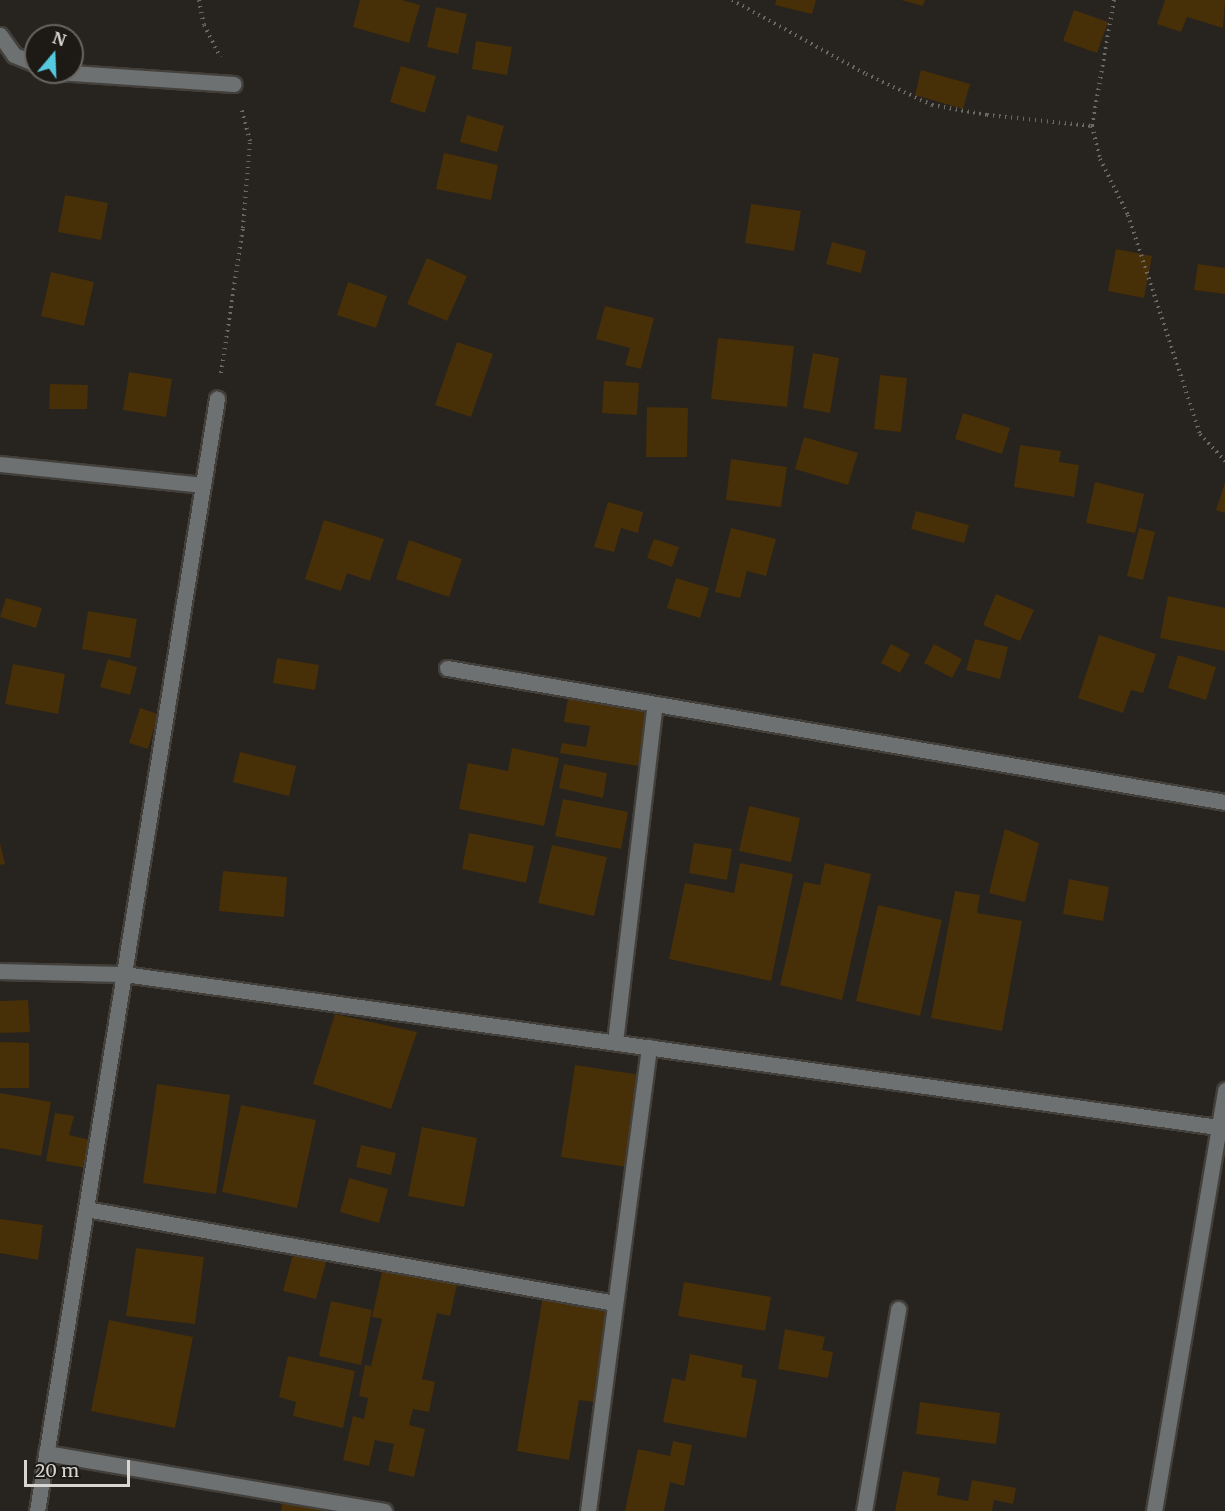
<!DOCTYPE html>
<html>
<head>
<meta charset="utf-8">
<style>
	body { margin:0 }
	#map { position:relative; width:1225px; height:1511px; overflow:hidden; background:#27231f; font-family:Merriweather,serif }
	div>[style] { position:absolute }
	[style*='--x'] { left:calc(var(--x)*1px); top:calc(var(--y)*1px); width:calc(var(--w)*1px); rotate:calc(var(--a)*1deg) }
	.building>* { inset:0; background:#472f08 }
	.path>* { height:4px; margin-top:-2px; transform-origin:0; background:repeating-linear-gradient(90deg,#6c6965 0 1.5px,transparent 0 6px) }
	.roads { filter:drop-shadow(2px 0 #43403c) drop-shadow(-2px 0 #43403c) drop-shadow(0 2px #43403c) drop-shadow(0 -2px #43403c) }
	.minor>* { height:15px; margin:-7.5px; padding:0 7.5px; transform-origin:7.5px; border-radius:7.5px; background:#6d7171 }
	span { translate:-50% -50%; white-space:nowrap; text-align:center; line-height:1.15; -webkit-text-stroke:5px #1d1a16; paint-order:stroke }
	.north { position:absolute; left:24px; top:24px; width:60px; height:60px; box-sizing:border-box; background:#1d1a16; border:2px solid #686562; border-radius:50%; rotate:19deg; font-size:16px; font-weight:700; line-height:24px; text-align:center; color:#d8d6d3 }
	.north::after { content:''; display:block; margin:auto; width:21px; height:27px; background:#55cadf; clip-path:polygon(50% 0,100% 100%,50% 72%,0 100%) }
	.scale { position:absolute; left:24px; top:1460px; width:106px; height:27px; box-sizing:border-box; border:3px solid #d8d6d3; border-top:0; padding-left:8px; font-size:18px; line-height:21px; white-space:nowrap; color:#d8d6d3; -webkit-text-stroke:4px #1d1a16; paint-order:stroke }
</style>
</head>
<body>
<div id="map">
	<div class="building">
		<i style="clip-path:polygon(360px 0,402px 0,420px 5px,409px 43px,353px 27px)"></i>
		<i style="clip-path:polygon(776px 0,816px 0,812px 14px,775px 5px)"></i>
		<i style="clip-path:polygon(901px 0,925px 0,923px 6px)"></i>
		<i style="clip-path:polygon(1165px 0,1225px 0,1223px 28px,1187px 17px,1181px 32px,1157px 24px)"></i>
		<i style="clip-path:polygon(436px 7px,467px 14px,458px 54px,427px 47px)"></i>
		<i style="clip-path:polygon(1074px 10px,1108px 22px,1097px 53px,1063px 41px)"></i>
		<i style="clip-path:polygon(476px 41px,512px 47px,507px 75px,472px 69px)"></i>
		<i style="clip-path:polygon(401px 66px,436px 76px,425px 113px,390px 102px)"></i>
		<i style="clip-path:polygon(921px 70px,970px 84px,963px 109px,915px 95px)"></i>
		<i style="clip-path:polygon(467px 115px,504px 126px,497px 152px,460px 142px)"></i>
		<i style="clip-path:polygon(444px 153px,498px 165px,491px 200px,436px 189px)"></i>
		<i style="clip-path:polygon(65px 195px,108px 203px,101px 240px,58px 232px)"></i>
		<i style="clip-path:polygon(751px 204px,801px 211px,794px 251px,745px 243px)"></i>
		<i style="clip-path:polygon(832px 242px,866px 251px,861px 273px,826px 264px)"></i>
		<i style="clip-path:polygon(1116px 249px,1152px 256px,1144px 298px,1108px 291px)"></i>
		<i style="clip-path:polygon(427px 258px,467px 276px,447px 321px,407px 304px)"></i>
		<i style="clip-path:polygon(1198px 264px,1225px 268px,1225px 294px,1194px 290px)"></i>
		<i style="clip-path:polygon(51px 272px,94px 282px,84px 326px,41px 316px)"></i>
		<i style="clip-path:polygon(348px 282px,387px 296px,376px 328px,337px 315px)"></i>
		<i style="clip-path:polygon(605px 306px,654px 318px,641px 369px,625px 365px,630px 348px,596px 339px)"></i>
		<i style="clip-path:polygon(718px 338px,794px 346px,787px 407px,711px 399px)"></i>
		<i style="clip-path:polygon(457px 342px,493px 354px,471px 417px,435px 405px)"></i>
		<i style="clip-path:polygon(813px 353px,839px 358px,830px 413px,803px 408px)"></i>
		<i style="clip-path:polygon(129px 372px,172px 379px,166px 417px,123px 410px)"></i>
		<i style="clip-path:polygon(880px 375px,907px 378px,901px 432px,874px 429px)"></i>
		<i style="clip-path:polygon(604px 381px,639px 383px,637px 415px,602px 413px)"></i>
		<i style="clip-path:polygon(50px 384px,88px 385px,87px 409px,49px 409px)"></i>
		<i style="clip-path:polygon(647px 407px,688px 408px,687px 457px,646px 457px)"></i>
		<i style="clip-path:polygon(963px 413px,1010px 428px,1002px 454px,955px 439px)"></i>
		<i style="clip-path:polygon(804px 437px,858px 453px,848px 485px,795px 469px)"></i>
		<i style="clip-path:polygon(1020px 445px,1061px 451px,1059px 462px,1079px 465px,1074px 497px,1014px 487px)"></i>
		<i style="clip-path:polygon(731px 459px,787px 467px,781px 507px,726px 500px)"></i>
		<i style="clip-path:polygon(1095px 482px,1144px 494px,1135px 533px,1086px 523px)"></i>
		<i style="clip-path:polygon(1225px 483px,1225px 513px,1216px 510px)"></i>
		<i style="clip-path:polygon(608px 502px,643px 512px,638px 533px,621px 528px,614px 552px,594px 547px)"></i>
		<i style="clip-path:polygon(916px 511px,969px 525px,964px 543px,911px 529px)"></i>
		<i style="clip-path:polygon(324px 520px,384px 539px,370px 581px,347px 573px,341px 591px,305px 579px)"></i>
		<i style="clip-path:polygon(731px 528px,776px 539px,766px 576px,747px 571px,740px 598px,715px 592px)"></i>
		<i style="clip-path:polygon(1139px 528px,1155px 532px,1143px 580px,1127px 576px)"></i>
		<i style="clip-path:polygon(654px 539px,679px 547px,672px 567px,647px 558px)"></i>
		<i style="clip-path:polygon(409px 540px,462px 559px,449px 597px,396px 579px)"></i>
		<i style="clip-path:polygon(676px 578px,709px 588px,700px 618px,667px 608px)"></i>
		<i style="clip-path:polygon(996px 594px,1034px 610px,1020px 641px,983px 625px)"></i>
		<i style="clip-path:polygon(1168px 596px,1225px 608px,1225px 651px,1160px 638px)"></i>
		<i style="clip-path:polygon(6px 598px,42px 608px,36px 628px,0 617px)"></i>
		<i style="clip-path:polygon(88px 611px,137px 619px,130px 658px,82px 649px)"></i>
		<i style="clip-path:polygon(1099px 635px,1156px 654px,1143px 693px,1131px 690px,1123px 713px,1078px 698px)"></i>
		<i style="clip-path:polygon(975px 639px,1008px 647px,1000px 679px,966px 670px)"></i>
		<i style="clip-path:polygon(891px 644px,910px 654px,900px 673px,881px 663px)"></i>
		<i style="clip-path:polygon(934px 644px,962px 659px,952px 678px,924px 663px)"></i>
		<i style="clip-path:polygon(1178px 655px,1216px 667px,1206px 700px,1168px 688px)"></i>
		<i style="clip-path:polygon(277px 658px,319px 665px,315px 690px,273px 683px)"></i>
		<i style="clip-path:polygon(108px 659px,137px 667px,130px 695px,100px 687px)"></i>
		<i style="clip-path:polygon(13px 664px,65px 674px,58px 714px,5px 704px)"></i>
		<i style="clip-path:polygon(569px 691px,649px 706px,638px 766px,560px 753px,562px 743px,586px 747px,590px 726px,564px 722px)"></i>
		<i style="clip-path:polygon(140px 708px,158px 714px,148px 749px,129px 743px)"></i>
		<i style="clip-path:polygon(512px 748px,559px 758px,544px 826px,459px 809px,468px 763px,508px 771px)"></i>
		<i style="clip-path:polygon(240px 752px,296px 766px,289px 796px,233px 782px)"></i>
		<i style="clip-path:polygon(564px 764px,607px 773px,603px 798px,559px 788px)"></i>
		<i style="clip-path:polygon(563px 799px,628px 812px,621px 849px,555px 836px)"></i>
		<i style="clip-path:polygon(749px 806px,800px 818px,791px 862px,739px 851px)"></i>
		<i style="clip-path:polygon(1005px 829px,1039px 843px,1025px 902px,989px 893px)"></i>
		<i style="clip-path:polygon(469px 833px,534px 846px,526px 883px,462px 869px)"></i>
		<i style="clip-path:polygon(0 843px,5px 864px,0 865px)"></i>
		<i style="clip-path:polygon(694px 843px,732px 849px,727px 880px,689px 873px)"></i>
		<i style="clip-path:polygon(552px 845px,607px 857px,594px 916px,538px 903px)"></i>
		<i style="clip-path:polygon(740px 863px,793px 874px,771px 981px,669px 959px,685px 883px,734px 893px)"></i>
		<i style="clip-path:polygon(825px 863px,871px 874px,842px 1000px,780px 985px,804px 882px,820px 885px)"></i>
		<i style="clip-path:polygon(223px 871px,287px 877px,284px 917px,219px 911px)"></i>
		<i style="clip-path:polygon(1069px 879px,1109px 887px,1103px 921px,1063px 914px)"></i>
		<i style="clip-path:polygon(955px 891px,980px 895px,977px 913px,1022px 921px,1002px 1031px,931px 1018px)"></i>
		<i style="clip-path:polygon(878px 905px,942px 920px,920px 1016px,856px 1001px)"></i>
		<i style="clip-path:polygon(28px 1000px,30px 1032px,0 1033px,0 1001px)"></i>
		<i style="clip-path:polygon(335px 1014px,417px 1032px,391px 1109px,313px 1084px)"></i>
		<i style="clip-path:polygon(0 1042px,29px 1043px,29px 1088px,0 1088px)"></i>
		<i style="clip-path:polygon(575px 1065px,647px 1076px,634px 1168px,561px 1157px)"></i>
		<i style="clip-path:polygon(157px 1084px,230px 1095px,216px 1194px,143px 1183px)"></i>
		<i style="clip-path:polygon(0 1093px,51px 1102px,41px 1156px,0 1148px)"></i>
		<i style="clip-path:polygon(241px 1105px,316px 1120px,297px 1208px,222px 1192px)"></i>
		<i style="clip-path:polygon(55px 1113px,74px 1116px,69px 1135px,91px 1140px,86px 1168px,46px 1161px)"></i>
		<i style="clip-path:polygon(422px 1127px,477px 1138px,464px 1207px,408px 1196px)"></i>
		<i style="clip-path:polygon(361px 1145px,396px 1153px,391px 1175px,356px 1167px)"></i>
		<i style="clip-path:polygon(349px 1178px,388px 1189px,379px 1223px,340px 1212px)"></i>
		<i style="clip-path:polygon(0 1219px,43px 1225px,38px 1260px,0 1253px)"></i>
		<i style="clip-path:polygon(136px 1248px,204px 1257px,195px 1324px,126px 1316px)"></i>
		<i style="clip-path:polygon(294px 1251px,327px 1259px,316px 1299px,283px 1291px)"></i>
		<i style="clip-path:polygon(384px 1263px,458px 1280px,450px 1316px,437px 1313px,422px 1379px,435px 1382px,429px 1412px,413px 1409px,409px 1425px,425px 1429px,414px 1477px,388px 1471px,394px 1444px,375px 1440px,369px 1466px,343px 1460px,353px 1416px,364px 1419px,368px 1398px,359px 1396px,365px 1365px,371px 1366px,382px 1319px,372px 1317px)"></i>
		<i style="clip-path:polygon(684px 1282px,771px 1297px,765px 1331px,678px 1316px)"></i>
		<i style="clip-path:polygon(544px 1290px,619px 1303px,602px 1403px,579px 1400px,569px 1460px,517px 1451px)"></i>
		<i style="clip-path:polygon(331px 1301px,372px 1310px,361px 1365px,319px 1356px)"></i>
		<i style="clip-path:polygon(109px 1320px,193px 1337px,175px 1428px,91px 1411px)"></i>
		<i style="clip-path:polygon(785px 1329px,825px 1337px,822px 1350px,833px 1352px,828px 1378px,778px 1369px)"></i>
		<i style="clip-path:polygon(690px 1354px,743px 1365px,741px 1377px,757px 1380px,746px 1438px,663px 1422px,672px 1378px,685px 1381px)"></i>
		<i style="clip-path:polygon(288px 1356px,355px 1371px,343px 1428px,293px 1416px,296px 1402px,279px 1397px)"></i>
		<i style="clip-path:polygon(920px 1402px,1000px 1413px,996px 1444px,916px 1434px)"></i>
		<i style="clip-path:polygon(673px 1441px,692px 1445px,684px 1486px,670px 1482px,664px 1511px,625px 1511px,638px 1449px,670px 1456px)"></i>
		<i style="clip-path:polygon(903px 1471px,940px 1478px,937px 1495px,968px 1501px,972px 1480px,1016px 1488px,1013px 1504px,994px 1500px,992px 1511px,895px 1511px)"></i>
		<i style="clip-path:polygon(283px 1500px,323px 1507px,322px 1511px,281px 1511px)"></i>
	</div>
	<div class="path">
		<i style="--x:199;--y:0;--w:25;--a:79"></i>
		<i style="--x:204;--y:25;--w:36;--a:63"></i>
		<i style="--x:732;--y:0;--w:153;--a:28.9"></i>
		<i style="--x:866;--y:74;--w:73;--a:25.2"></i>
		<i style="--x:932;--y:105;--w:56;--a:10.3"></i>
		<i style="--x:987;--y:115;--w:106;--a:6"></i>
		<i style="--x:1114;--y:0;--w:128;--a:99.9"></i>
		<i style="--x:1092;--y:126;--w:34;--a:76"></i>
		<i style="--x:1100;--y:159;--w:63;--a:63.4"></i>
		<i style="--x:1128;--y:215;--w:231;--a:71.8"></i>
		<i style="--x:1200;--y:434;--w:37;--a:47"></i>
		<i style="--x:221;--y:373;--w:147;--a:-81.4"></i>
		<i style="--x:243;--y:228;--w:87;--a:-85.4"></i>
		<i style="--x:250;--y:141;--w:34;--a:-105"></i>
	</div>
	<div class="roads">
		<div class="minor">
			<i style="--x:0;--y:35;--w:24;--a:55"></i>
			<i style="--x:14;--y:55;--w:24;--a:22"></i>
			<i style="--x:57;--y:72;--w:177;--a:3.9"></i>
			<i style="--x:0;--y:464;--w:204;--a:5.9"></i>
			<i style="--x:447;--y:668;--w:789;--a:9.77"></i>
			<i style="--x:0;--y:971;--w:124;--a:1.4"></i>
			<i style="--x:124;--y:974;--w:1112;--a:7.96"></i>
			<i style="--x:615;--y:1042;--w:340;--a:-83.3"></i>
			<i style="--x:86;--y:1209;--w:537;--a:10.08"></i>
			<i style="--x:46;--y:1453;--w:343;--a:9.7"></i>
			<i style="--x:37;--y:1511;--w:1127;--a:-80.81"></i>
			<i style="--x:588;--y:1511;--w:468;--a:-82.5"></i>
			<i style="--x:864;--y:1511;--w:205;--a:-80.4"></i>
			<i style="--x:1154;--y:1511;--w:427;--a:-80.4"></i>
		</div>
	</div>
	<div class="north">N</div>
	<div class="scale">20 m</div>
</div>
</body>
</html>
